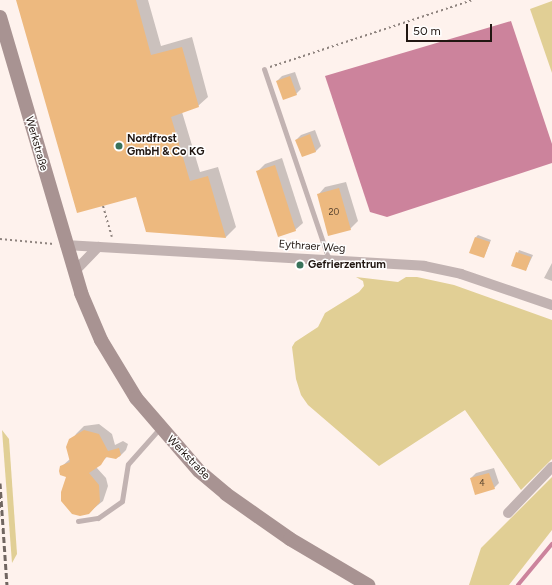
<!DOCTYPE html>
<html>
<head>
<meta charset="utf-8">
<style>
	body { margin:0 }
	#map { position:relative; width:552px; height:585px; overflow:hidden; background:#fef2ed; font-family:Figtree,sans-serif }
	div>[style] { position:absolute }
	[style*='--x'] { left:calc(var(--x)*1px); top:calc(var(--y)*1px); width:calc(var(--w)*1px); rotate:calc(var(--a)*1deg) }
	.green>* { inset:0; background:#e1cf95 }
	.water>* { inset:0; background:#cc839c }
	.shadow>* { inset:0; background:#0003 }
	.stream>* { height:3.5px; margin:-1.75px; padding:0 1.75px; transform-origin:1.75px; border-radius:1.75px; background:#cc839c }
	.building>* { inset:0; background:#edb97f }
	.path>* { height:2px; margin-top:-1px; transform-origin:0; background:repeating-linear-gradient(90deg,#8f847f 0 2px,transparent 0 5px) }
	.service>* { height:5px; margin:-2.5px; padding:0 2.5px; transform-origin:2.5px; border-radius:2.5px; background:#c2b3b2 }
	.minor>* { height:10px; margin:-5px; padding:0 5px; transform-origin:5px; border-radius:5px; background:#c2b3b2 }
	.secondary>* { height:14px; margin:-7px; padding:0 7px; transform-origin:7px; border-radius:7px; background:#a89392 }
	.rail>* { height:3px; margin-top:-1.5px; transform-origin:0; background:repeating-linear-gradient(90deg,#716661 0 6px,transparent 0 9px) }
	.dots>* { width:11px; height:11px; translate:-50% -50%; box-sizing:border-box; border:2px solid #fff; border-radius:50% }
	span { translate:-50% -50%; white-space:nowrap; text-align:center; line-height:1.15; -webkit-text-stroke:3px #fff; paint-order:stroke }
	.number-label { font-size:9px; color:#54402d }
	.number-label span { -webkit-text-stroke-width:0 }
	.poi-label { font-size:11px; color:#211712; font-weight:700 }
	.left { translate:0 -50%; text-align:left }
	.street-label { font-size:11px; color:#211712 }
	.scale { position:absolute; left:406px; top:24px; width:86px; height:18px; box-sizing:border-box; border:2px solid #211712; border-top:0; padding-left:5px; font-size:12px; line-height:14px; white-space:nowrap; color:#211712; -webkit-text-stroke:3px #fff; paint-order:stroke }
</style>
</head>
<body>
<div id="map">
	<div class="green">
		<i style="clip-path:polygon(552px 1px,552px 73px,530px 9px)"></i>
		<i style="clip-path:polygon(356px 277px,398px 282px,406px 277px,417px 277px,454px 285px,552px 320px,552px 459px,521px 490px,465px 410px,379px 466px,308px 405px,301px 395px,296px 379px,292px 347px,295px 342px,318px 327px,325px 313px,359px 292px,364px 286px,363px 281px)"></i>
		<i style="clip-path:polygon(2px 430px,9px 439px,17px 554px,12px 563px)"></i>
		<i style="clip-path:polygon(552px 477px,552px 530px,509px 585px,469px 585px,481px 548px)"></i>
	</div>
	<div class="water">
		<i style="clip-path:polygon(511px 21px,552px 144px,552px 163px,387px 217px,370px 212px,325px 76px)"></i>
	</div>
	<div class="shadow">
		<i style="clip-path:polygon(17px 0,148px 0,161px 46px,192px 37px,208px 97px,198px 106px,182px 112px,200px 172px,218px 167px,236px 227px,226px 237px,147px 231px,137px 196px)"></i>
		<i style="clip-path:polygon(295px 72px,301px 89px,296px 94px,277px 81px,282px 76px)"></i>
		<i style="clip-path:polygon(315px 130px,321px 146px,316px 151px,302px 156px,296px 140px,301px 135px)"></i>
		<i style="clip-path:polygon(282px 158px,303px 223px,295px 230px,258px 171px,265px 164px)"></i>
		<i style="clip-path:polygon(346px 182px,358px 221px,350px 229px,318px 195px,325px 187px)"></i>
		<i style="clip-path:polygon(478px 235px,491px 240px,484px 257px,476px 237px)"></i>
		<i style="clip-path:polygon(519px 250px,533px 255px,526px 270px,512px 266px)"></i>
		<i style="clip-path:polygon(552px 263px,552px 281px,544px 278px)"></i>
		<i style="clip-path:polygon(99px 424px,112px 434px,115px 445px,123px 441px,128px 444px,126px 450px,119px 457px,108px 456px,96px 467px,106px 478px,108px 486px,103px 501px,88px 513px,61px 467px,70px 459px,67px 447px,76px 434px,84px 426px)"></i>
		<i style="clip-path:polygon(494px 468px,499px 483px,494px 488px,471px 478px,476px 473px)"></i>
	</div>
	<div class="stream">
		<i style="--x:518;--y:585;--w:53;--a:-50.3"></i>
	</div>
	<div class="building">
		<i style="clip-path:polygon(16px 0,136px 0,151px 55px,182px 47px,199px 107px,171px 117px,190px 181px,208px 176px,226px 238px,146px 232px,136px 197px,77px 213px)"></i>
		<i style="clip-path:polygon(290px 76px,297px 95px,283px 100px,276px 81px)"></i>
		<i style="clip-path:polygon(310px 134px,316px 152px,302px 157px,295px 140px)"></i>
		<i style="clip-path:polygon(275px 165px,296px 231px,278px 237px,256px 171px)"></i>
		<i style="clip-path:polygon(339px 188px,351px 230px,328px 236px,317px 194px)"></i>
		<i style="clip-path:polygon(475px 237px,490px 242px,484px 258px,469px 253px)"></i>
		<i style="clip-path:polygon(516px 252px,531px 257px,526px 271px,511px 266px)"></i>
		<i style="clip-path:polygon(84px 430px,99px 434px,108px 451px,119px 448px,121px 455px,116px 459px,106px 457px,101px 465px,89px 473px,99px 485px,100px 502px,89px 514px,80px 516px,72px 514px,61px 501px,61px 492px,66px 477px,60px 475px,59px 471px,60px 466px,70px 462px,66px 447px,69px 439px)"></i>
		<i style="clip-path:polygon(489px 473px,495px 489px,475px 495px,470px 478px)"></i>
	</div>
	<div class="path">
		<i style="--x:270;--y:67;--w:214;--a:-18.3"></i>
		<i style="--x:103;--y:206;--w:32;--a:74"></i>
		<i style="--x:0;--y:239;--w:54;--a:5.3"></i>
	</div>
	<div class="service">
		<i style="--x:264;--y:69;--w:202;--a:71.2"></i>
		<i style="--x:78;--y:521;--w:20;--a:-9"></i>
		<i style="--x:98;--y:518;--w:29;--a:-35"></i>
		<i style="--x:122;--y:501;--w:37;--a:-81"></i>
		<i style="--x:128;--y:464;--w:47;--a:-48.5"></i>
	</div>
	<div class="minor">
		<i style="--x:65;--y:245;--w:360;--a:3.3"></i>
		<i style="--x:424;--y:266;--w:38;--a:12"></i>
		<i style="--x:461;--y:274;--w:96;--a:18.8"></i>
		<i style="--x:74;--y:272;--w:35;--a:-46"></i>
		<i style="--x:508;--y:513;--w:64;--a:-46.3"></i>
	</div>
	<div class="secondary">
		<i style="--x:0;--y:17;--w:288;--a:73.6"></i>
		<i style="--x:81;--y:293;--w:51;--a:66.9"></i>
		<i style="--x:101;--y:340;--w:68;--a:58.9"></i>
		<i style="--x:136;--y:398;--w:96;--a:49.2"></i>
		<i style="--x:199;--y:471;--w:35;--a:40"></i>
		<i style="--x:226;--y:494;--w:78;--a:35.1"></i>
		<i style="--x:290;--y:539;--w:91;--a:30.5"></i>
	</div>
	<div class="rail">
		<i style="--x:0;--y:483;--w:102;--a:86.1"></i>
	</div>
	<div class="dots">
		<i style="left:119px;top:146px;background:#38725a"></i>
		<i style="left:300px;top:265px;background:#38725a"></i>
	</div>
	<div class="number-label">
		<span style="left:334px;top:212px">20</span>
		<span style="left:482px;top:483px">4</span>
	</div>
	<div class="poi-label">
		<span class="left" style="left:127px;top:146px">Nordfrost<br>GmbH &amp; Co KG</span>
		<span class="left" style="left:308px;top:265px">Gefrierzentrum</span>
	</div>
	<div class="street-label">
		<span style="left:36px;top:144px;rotate:74deg">Werkstraße</span>
		<span style="left:312px;top:247px;rotate:4deg">Eythraer Weg</span>
		<span style="left:188px;top:458px;rotate:46deg">Werkstraße</span>
	</div>
	<div class="scale">50 m</div>
</div>
</body>
</html>
